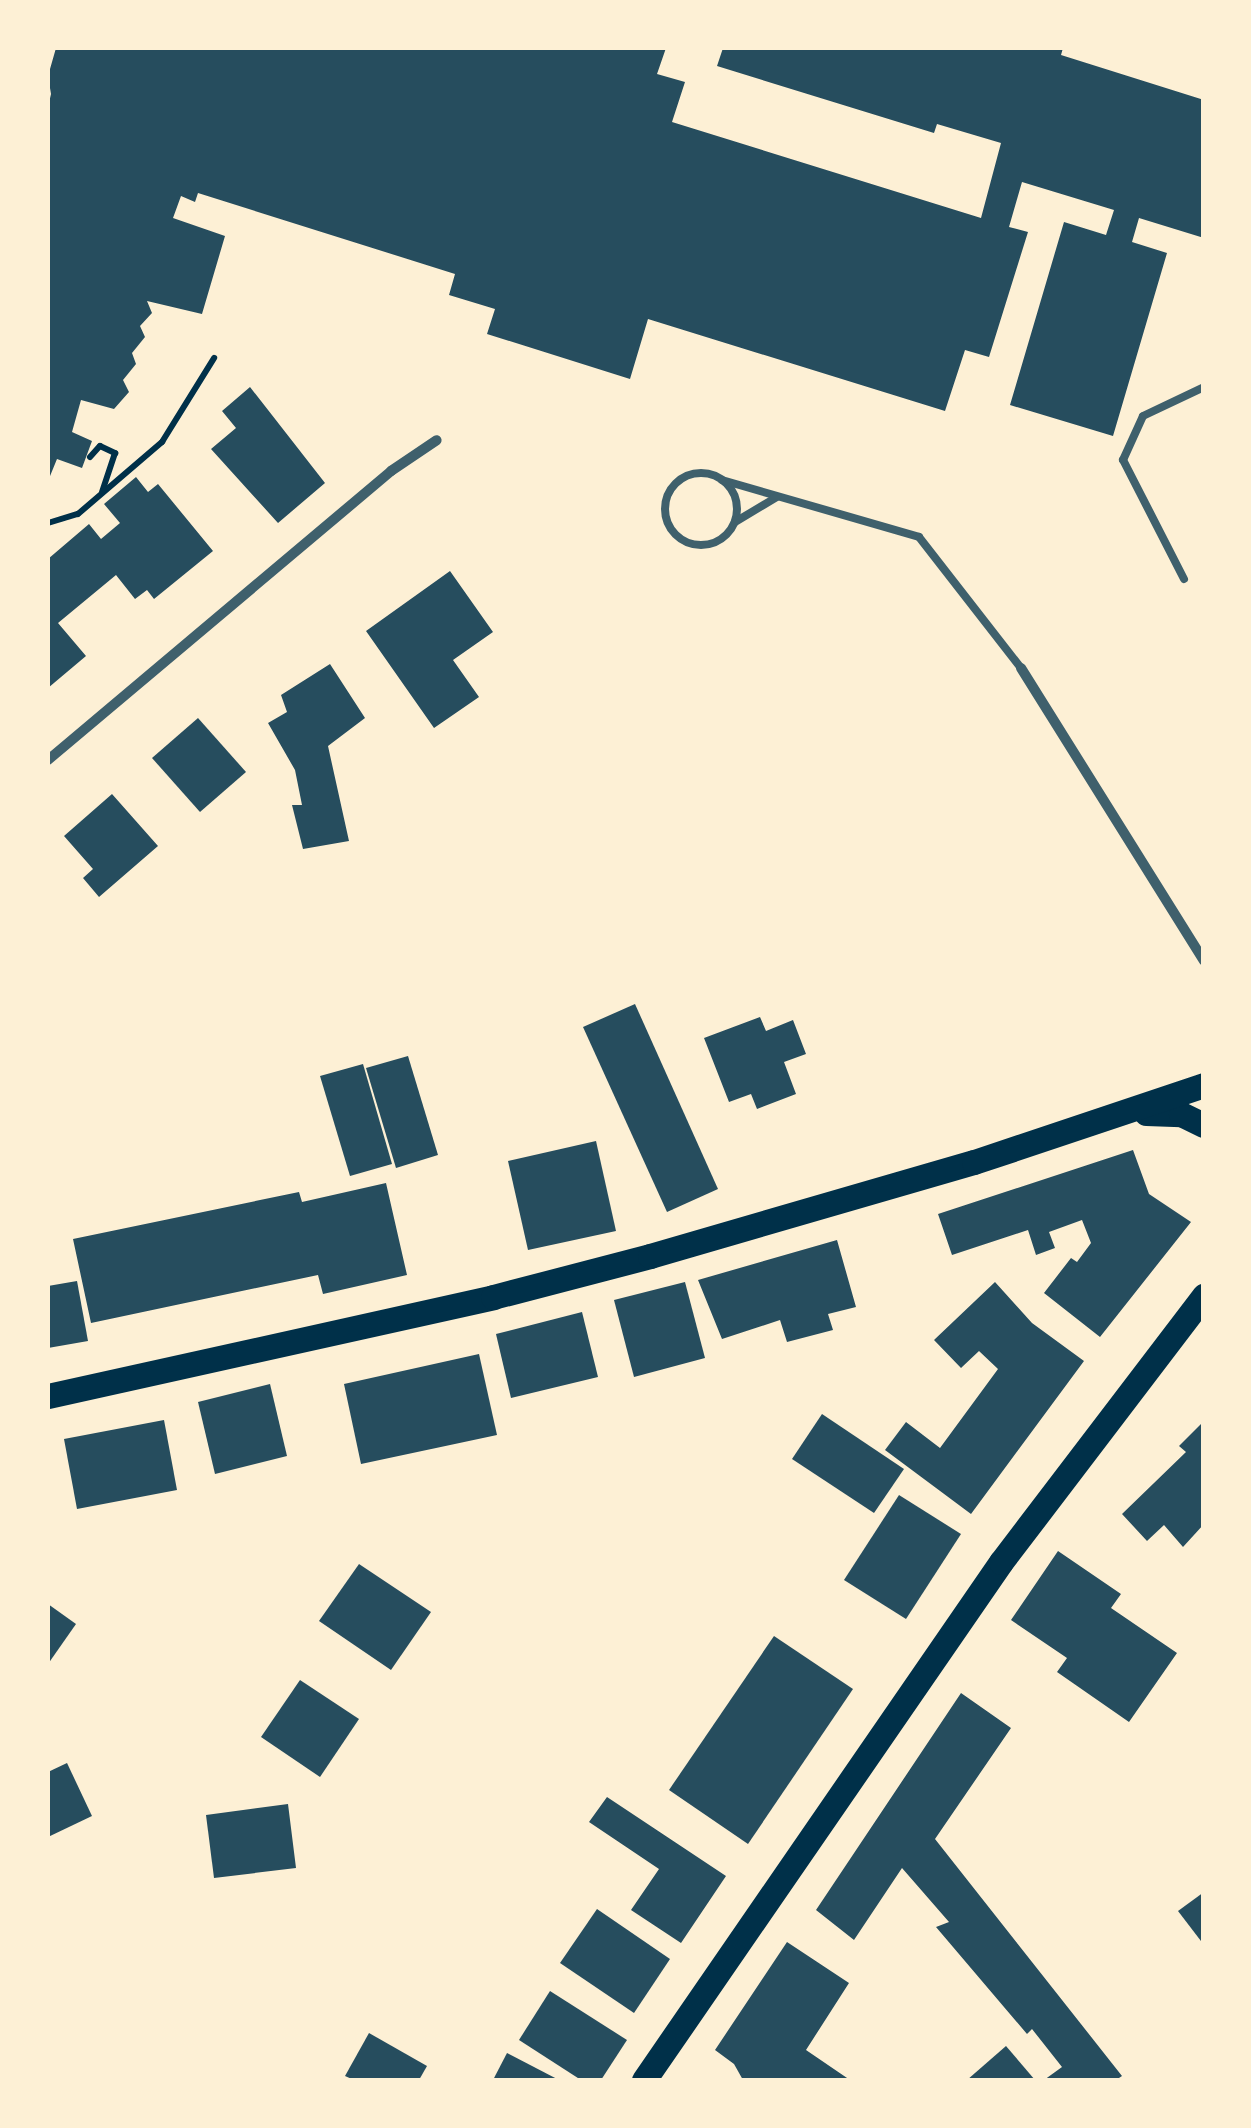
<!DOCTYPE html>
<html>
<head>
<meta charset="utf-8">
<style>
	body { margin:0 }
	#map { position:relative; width:1251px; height:2128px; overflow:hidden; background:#fdf0d5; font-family:Ubuntu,sans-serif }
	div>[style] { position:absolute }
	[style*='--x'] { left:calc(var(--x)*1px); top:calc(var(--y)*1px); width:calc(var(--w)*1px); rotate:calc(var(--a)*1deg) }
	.building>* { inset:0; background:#264d5e }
	.path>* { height:6px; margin:-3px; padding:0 3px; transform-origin:3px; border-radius:3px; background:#003049 }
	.service>* { height:8px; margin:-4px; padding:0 4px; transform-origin:4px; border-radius:4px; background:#3f606c }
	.service>.ring { margin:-4px; padding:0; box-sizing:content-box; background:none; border:8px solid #3f606c; border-radius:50% }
	.minor>* { height:10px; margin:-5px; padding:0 5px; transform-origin:5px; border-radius:5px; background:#3f606c }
	.primary>* { height:25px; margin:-12.5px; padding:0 12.5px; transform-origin:12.5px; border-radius:12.5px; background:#003049 }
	span { translate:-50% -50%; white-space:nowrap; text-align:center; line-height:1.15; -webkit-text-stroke:10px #fdf0d5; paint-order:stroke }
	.frame { position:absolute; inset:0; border:50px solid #fdf0d5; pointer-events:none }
</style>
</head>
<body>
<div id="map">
	<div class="building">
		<i style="clip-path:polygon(56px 48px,666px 48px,657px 74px,685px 82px,672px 122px,981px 218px,1001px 143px,937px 124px,934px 133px,717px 66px,723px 48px,1063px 48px,1061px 55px,1204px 100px,1204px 238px,1139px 218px,1132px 242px,1167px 253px,1113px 436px,1010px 405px,1064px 222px,1106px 235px,1114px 210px,1022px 182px,1009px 227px,1028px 232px,989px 357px,965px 350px,945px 411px,648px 319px,630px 379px,487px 334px,495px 309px,449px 295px,455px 274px,198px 193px,195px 202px,181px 196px,173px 218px,225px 236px,202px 314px,147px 301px,152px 313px,140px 326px,145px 337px,132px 353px,136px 364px,123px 380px,129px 392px,114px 409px,81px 400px,72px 432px,92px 441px,82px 468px,57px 459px,48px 481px,48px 107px,51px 94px,48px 76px)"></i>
		<i style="clip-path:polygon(250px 387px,325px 483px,278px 523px,211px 449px,236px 428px,222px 411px)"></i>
		<i style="clip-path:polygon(136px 477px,148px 492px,158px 484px,213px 551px,154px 599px,147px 590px,135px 599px,116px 575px,58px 623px,86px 656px,48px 688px,48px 559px,89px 524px,101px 539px,120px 523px,104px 504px)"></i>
		<i style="clip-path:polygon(450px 571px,493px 632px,453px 660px,479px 697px,434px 728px,366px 631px)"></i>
		<i style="clip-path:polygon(330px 664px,365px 718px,328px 746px,349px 841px,303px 849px,292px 805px,302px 805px,295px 770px,268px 723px,287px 712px,281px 695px)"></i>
		<i style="clip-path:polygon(198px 718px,246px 772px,200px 812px,152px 758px)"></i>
		<i style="clip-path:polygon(112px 794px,158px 846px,99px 897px,83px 878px,93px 869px,64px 836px)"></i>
		<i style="clip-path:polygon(635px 1004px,718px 1189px,667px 1212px,583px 1027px)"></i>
		<i style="clip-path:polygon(760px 1017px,766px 1031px,793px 1020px,806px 1054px,784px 1062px,796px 1094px,757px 1109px,751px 1094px,729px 1102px,704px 1038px)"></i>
		<i style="clip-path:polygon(408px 1056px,438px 1155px,396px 1168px,366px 1068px)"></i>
		<i style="clip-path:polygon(363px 1064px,392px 1164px,350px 1176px,320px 1076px)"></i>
		<i style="clip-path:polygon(596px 1141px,616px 1231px,528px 1250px,508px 1161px)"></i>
		<i style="clip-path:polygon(1133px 1150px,1149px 1194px,1191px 1222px,1100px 1337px,1044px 1293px,1071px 1258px,1077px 1262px,1091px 1243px,1082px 1220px,1049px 1232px,1055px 1248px,1036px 1255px,1028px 1230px,952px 1255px,938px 1214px)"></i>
		<i style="clip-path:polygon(386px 1183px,407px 1275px,323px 1294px,318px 1275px,91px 1323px,73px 1239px,299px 1192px,302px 1202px)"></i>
		<i style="clip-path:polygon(837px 1240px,856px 1307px,828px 1314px,833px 1330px,787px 1342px,780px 1320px,722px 1339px,698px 1280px)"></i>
		<i style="clip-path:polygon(77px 1281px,88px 1341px,48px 1348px,48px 1286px)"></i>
		<i style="clip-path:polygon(685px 1282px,705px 1358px,634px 1377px,614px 1300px)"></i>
		<i style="clip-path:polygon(995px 1282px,1032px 1323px,1084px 1361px,971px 1514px,885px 1450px,906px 1422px,940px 1448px,998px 1369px,979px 1351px,961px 1368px,934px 1340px)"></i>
		<i style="clip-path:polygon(582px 1312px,598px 1377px,511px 1398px,496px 1334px)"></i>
		<i style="clip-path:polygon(479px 1354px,497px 1435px,361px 1464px,344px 1384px)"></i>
		<i style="clip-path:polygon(270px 1384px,287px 1456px,215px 1474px,198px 1402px)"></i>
		<i style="clip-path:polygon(822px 1414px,904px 1469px,874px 1513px,792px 1459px)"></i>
		<i style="clip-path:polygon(164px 1420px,177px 1490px,77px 1509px,64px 1439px)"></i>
		<i style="clip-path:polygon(1204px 1421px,1204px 1524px,1183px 1547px,1164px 1525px,1147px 1541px,1122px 1514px,1186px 1452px,1179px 1446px)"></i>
		<i style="clip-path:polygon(899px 1495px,961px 1534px,906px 1619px,844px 1580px)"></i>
		<i style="clip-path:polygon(1058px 1551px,1121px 1594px,1111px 1608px,1177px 1653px,1129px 1722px,1057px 1672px,1067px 1658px,1011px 1620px)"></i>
		<i style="clip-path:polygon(359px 1564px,431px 1612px,391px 1670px,319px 1621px)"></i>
		<i style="clip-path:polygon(48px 1604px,76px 1624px,48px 1664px)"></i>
		<i style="clip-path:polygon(774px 1636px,853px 1689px,748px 1844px,669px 1790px)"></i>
		<i style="clip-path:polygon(300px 1680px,359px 1719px,320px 1777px,261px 1737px)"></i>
		<i style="clip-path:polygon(961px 1693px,1011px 1728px,935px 1839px,1122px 2076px,1116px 2080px,1044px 2080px,1062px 2067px,1032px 2029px,1027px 2034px,936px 1927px,949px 1922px,902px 1868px,854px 1940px,816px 1910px)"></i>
		<i style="clip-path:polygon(67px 1763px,92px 1816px,48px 1837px,48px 1772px)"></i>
		<i style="clip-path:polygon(607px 1797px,726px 1876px,681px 1943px,631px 1910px,659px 1869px,589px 1822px)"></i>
		<i style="clip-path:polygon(288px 1804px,296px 1868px,214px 1878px,206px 1815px)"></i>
		<i style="clip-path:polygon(1204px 1892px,1204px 1945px,1178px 1911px)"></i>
		<i style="clip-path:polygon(597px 1909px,670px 1959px,634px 2013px,560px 1963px)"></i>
		<i style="clip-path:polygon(787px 1942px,849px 1983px,806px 2050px,850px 2080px,743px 2080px,734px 2064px,715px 2050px)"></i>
		<i style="clip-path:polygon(550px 1991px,627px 2040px,601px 2080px,581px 2080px,519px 2040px)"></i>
		<i style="clip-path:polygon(369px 2033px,427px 2066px,419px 2080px,354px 2080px,345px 2076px)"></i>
		<i style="clip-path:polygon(1006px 2046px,1035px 2080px,967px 2080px)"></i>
		<i style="clip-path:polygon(507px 2053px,559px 2080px,493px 2080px)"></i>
	</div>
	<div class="path">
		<i style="--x:90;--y:457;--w:15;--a:-48"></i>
		<i style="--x:100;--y:446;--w:17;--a:25"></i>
		<i style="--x:115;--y:453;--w:41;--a:108.4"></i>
		<i style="--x:48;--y:523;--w:31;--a:-17"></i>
		<i style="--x:78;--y:514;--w:111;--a:-40.6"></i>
		<i style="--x:162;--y:442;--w:99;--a:-58.2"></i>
	</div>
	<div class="service">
		<i class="ring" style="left:665px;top:473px;width:64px;height:64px"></i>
		<i style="--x:722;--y:480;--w:205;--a:16.1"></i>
		<i style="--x:919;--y:537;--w:166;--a:52.1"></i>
		<i style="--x:735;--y:522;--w:49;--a:-30.8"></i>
		<i style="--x:1184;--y:579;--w:134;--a:-117.1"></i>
		<i style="--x:1123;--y:460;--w:48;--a:-65.6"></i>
		<i style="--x:1143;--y:416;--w:68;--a:-25.4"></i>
	</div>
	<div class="minor">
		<i style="--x:1021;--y:668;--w:345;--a:58"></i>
		<i style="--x:48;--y:760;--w:449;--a:-40.1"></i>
		<i style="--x:391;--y:471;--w:55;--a:-34"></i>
	</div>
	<div class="primary">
		<i style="--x:1146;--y:1113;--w:35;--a:2"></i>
		<i style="--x:1181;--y:1114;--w:25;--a:26"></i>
		<i style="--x:48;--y:1396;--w:456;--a:-12.5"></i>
		<i style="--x:493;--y:1297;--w:162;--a:-14.6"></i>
		<i style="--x:650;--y:1256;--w:337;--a:-16.2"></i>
		<i style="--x:974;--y:1162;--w:243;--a:-18.5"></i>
		<i style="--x:644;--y:2080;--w:629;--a:-55.43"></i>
		<i style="--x:1001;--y:1562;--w:335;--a:-52.7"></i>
	</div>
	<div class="frame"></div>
</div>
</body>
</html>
